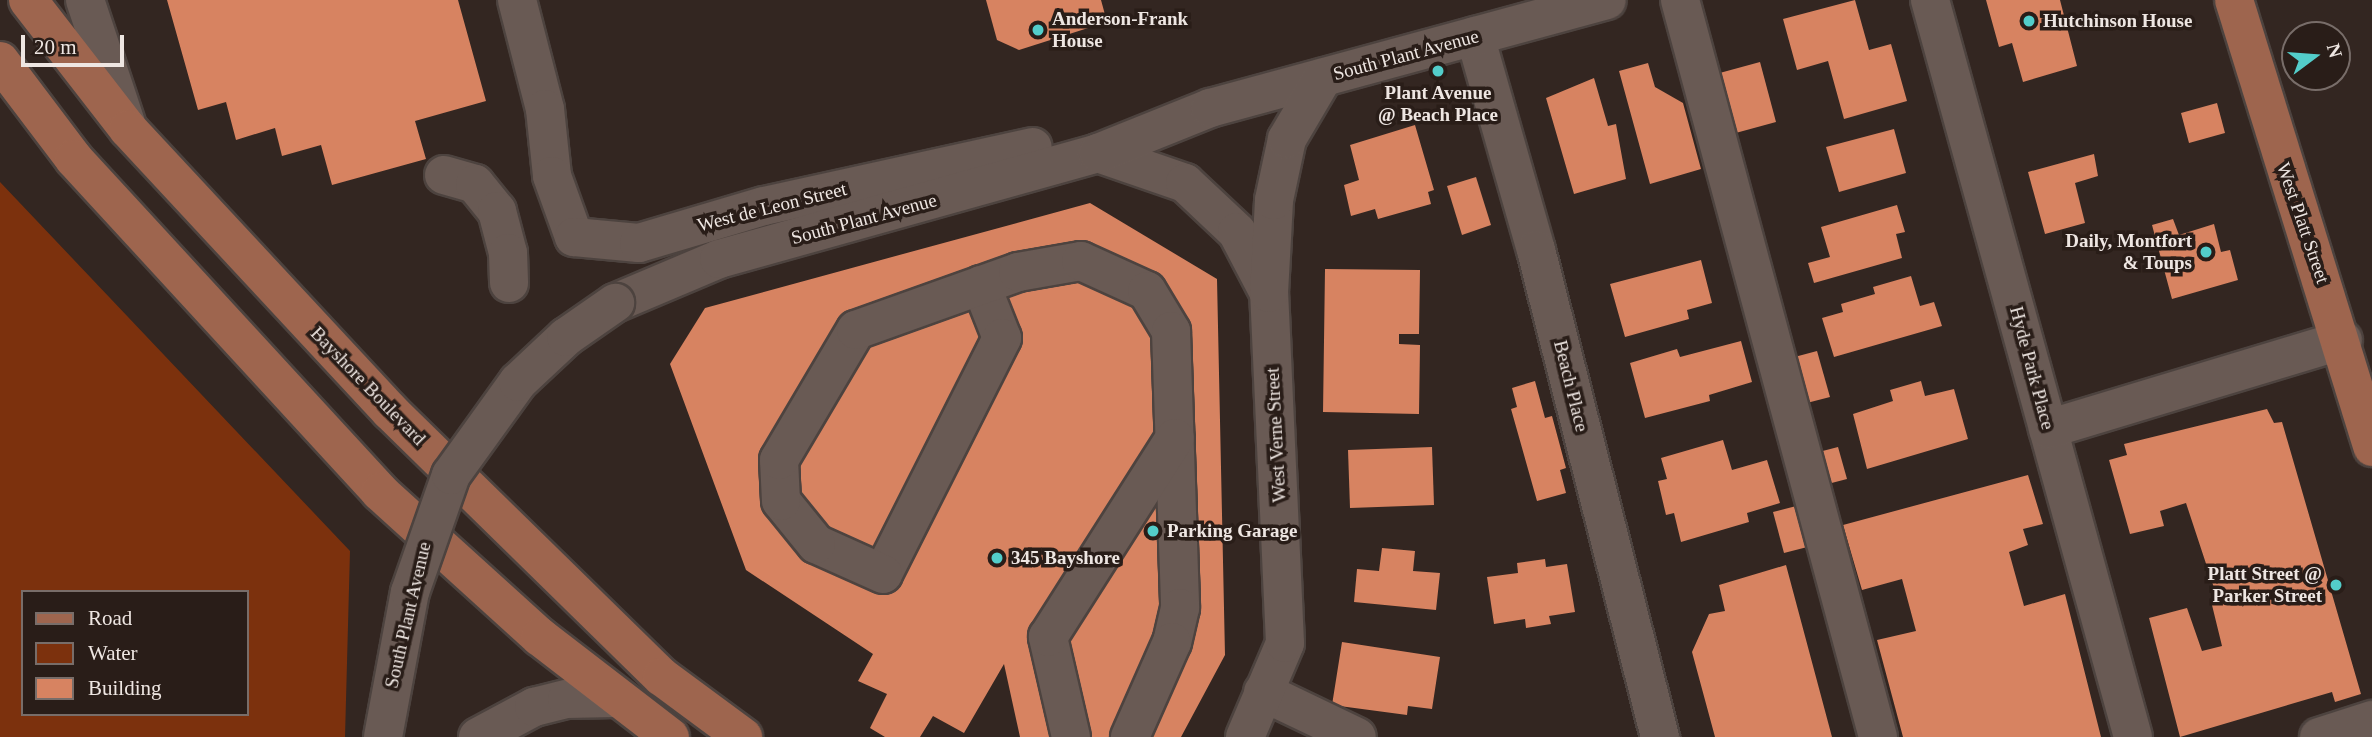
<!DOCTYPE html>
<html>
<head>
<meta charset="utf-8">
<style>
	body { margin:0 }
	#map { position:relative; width:2372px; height:737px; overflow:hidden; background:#332621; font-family:"Times New Roman",serif }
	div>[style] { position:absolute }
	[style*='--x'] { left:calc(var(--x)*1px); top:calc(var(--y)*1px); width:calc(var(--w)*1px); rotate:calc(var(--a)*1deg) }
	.water>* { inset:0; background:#7c310d }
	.building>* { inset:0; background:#d78361 }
	.roads { filter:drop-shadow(2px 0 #4d433f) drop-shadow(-2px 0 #4d433f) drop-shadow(0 2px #4d433f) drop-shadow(0 -2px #4d433f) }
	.minor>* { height:38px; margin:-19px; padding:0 19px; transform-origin:19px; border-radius:19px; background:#695a54 }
	.major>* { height:38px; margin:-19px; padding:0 19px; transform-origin:19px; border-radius:19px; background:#9e654e }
	.bridges { filter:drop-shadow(2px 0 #4d433f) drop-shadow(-2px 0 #4d433f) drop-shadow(0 2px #4d433f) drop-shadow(0 -2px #4d433f) }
	.minor-bridge>* { height:38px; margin:-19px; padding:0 19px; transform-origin:19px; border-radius:19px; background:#695a54 }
	.dots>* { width:19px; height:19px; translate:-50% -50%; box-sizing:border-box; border:4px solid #291d18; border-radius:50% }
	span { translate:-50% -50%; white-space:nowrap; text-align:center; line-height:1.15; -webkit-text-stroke:7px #291d18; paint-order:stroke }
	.poi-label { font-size:19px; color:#eee6e2; font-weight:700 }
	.left { translate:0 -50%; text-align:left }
	.right { translate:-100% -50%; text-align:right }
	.street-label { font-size:19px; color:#eee6e2 }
	.legend { position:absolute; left:21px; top:590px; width:228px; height:126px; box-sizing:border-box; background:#291d18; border:2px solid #786d69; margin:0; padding:9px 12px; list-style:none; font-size:21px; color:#eee6e2 }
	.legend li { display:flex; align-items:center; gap:14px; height:35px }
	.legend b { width:35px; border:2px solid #786d69 }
	.north { position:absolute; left:2281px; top:21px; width:70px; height:70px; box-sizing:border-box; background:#291d18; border:2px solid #786d69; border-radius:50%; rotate:74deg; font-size:19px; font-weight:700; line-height:28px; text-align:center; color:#eee6e2 }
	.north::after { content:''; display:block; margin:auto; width:24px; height:32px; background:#53cdca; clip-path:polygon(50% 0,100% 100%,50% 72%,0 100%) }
	.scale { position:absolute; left:21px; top:35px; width:103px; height:32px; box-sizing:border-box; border:4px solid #eee6e2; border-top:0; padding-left:9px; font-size:21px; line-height:24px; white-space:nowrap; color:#eee6e2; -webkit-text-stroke:5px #291d18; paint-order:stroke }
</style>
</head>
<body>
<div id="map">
	<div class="water">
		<i style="clip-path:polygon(evenodd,0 182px,350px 551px,345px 737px,0 737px,0 182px,23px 592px,247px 592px,247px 714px,23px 714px,23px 592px)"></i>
	</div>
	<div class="building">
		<i style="clip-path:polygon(167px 0,458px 0,486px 101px,415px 121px,426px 159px,332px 185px,321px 145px,282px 156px,275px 128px,236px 140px,226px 102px,198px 110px)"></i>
		<i style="clip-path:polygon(986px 0,1101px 0,1107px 22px,1019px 50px,997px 40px)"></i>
		<i style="clip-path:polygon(1855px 0,1869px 50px,1891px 44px,1907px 101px,1844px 119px,1828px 61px,1797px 70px,1783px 19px)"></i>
		<i style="clip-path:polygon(1986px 0,2060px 0,2077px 66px,2023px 82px,2012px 43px,1999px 47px)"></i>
		<i style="clip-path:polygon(1760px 62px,1776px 122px,1732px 134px,1716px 74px)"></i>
		<i style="clip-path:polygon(1648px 63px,1655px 87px,1683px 103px,1701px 169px,1650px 184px,1619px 71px)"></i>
		<i style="clip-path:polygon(1594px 78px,1608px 126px,1616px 124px,1626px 179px,1574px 194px,1546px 98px)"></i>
		<i style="clip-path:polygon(2217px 103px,2225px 133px,2189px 143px,2181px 113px)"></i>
		<i style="clip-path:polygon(1415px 125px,1434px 190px,1428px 192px,1431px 204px,1378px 219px,1375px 209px,1351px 216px,1344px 185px,1359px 180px,1350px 145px)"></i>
		<i style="clip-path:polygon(1894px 129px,1906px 173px,1839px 192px,1826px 147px)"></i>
		<i style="clip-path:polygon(2094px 154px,2098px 176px,2075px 183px,2085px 223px,2045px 234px,2028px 172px)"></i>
		<i style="clip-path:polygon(1476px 177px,1491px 225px,1462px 235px,1447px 186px)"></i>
		<i style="clip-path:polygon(1090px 203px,1217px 279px,1225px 655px,1181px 737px,1020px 737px,1004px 664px,964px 733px,933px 716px,920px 737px,885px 737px,870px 728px,887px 694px,858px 681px,873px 654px,746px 570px,670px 364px,705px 308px)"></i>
		<i style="clip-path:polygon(1897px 205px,1905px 232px,1896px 234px,1902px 258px,1814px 283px,1808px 263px,1830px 257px,1821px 227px)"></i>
		<i style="clip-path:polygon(2173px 219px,2179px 235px,2214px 224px,2221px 252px,2230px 250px,2238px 280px,2172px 299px,2152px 225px)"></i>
		<i style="clip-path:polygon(1701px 260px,1712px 303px,1687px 310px,1689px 319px,1625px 337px,1610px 284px)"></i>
		<i style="clip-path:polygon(1325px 269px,1420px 270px,1419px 334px,1399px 334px,1399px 344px,1420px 345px,1419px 414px,1323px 412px)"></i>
		<i style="clip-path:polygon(1911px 276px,1920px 306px,1934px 302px,1942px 326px,1834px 357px,1822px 318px,1843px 312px,1841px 304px,1875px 294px,1873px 287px)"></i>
		<i style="clip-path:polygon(1741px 341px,1752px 382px,1709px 395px,1710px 401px,1645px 418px,1630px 363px,1677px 349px,1680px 357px)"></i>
		<i style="clip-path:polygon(1817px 351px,1830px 397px,1799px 405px,1787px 359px)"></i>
		<i style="clip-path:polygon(1535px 381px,1545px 418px,1552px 416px,1566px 468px,1560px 470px,1566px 493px,1537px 501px,1511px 409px,1517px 407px,1512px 388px)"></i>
		<i style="clip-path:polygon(1921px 381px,1925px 396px,1954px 389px,1968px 439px,1867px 469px,1853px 414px,1893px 401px,1890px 390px)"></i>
		<i style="clip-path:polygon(2267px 409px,2274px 423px,2282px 422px,2361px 694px,2335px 702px,2332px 692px,2180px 737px,2149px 618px,2187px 608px,2202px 651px,2222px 646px,2211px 601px,2217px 597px,2186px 503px,2160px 511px,2164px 526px,2130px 534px,2109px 460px,2127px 455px,2124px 444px)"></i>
		<i style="clip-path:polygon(1723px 440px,1732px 470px,1767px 460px,1780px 503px,1747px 513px,1749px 522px,1681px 542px,1674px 513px,1666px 515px,1658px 481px,1667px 479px,1661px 458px)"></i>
		<i style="clip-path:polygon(1432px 447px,1434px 505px,1350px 508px,1348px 450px)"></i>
		<i style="clip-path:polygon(1838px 447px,1847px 479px,1820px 486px,1811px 454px)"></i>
		<i style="clip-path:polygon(2028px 475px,2043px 524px,2023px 529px,2028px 545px,2009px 552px,2024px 606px,2065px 594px,2101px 737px,1903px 737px,1877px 640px,1916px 631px,1902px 579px,1862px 590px,1843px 525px)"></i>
		<i style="clip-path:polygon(1808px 503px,1819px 544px,1784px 553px,1773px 512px)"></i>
		<i style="clip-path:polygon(1382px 548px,1415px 551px,1413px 571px,1440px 573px,1436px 610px,1354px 602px,1357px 569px,1379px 571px)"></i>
		<i style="clip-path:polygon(1545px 559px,1546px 567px,1567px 564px,1575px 612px,1549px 616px,1551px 624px,1526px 628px,1525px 619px,1494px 624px,1487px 577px,1518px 573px,1517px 563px)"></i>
		<i style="clip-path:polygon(1786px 565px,1832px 737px,1715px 737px,1692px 652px,1709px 614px,1725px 611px,1719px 585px)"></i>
		<i style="clip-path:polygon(1342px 642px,1440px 657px,1432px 709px,1408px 706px,1407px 715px,1332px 705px)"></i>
	</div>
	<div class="roads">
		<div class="minor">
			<i style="--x:85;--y:0;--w:130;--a:71.6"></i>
			<i style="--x:517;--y:0;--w:113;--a:75.6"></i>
			<i style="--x:545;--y:109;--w:67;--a:84"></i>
			<i style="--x:552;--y:176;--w:65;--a:70.2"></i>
			<i style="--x:574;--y:237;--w:65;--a:5.3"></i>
			<i style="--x:639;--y:243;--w:130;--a:-16.5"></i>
			<i style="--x:764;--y:206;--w:275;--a:-12.4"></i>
			<i style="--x:1680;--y:0;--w:763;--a:74.96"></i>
			<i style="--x:1930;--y:0;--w:764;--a:74.6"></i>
			<i style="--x:1475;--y:36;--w:223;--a:74.1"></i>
			<i style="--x:1536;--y:250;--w:503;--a:75.71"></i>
			<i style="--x:1098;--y:153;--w:92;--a:19"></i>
			<i style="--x:1185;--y:183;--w:71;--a:43.3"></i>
			<i style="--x:1237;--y:232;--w:67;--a:62.3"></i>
			<i style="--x:444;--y:175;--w:32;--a:16"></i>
			<i style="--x:475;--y:184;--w:35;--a:51"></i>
			<i style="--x:497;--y:211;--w:43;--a:75.3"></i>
			<i style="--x:508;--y:253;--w:30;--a:88"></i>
			<i style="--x:981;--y:285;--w:57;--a:68.4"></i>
			<i style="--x:1002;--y:338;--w:264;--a:116.8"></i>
			<i style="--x:883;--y:574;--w:73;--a:-155.9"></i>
			<i style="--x:816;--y:544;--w:55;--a:-129.1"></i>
			<i style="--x:781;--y:501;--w:41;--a:-92.8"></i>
			<i style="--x:779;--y:460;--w:151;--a:-59.4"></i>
			<i style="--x:856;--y:330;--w:172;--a:-19.7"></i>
			<i style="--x:1018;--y:272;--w:64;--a:-9.9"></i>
			<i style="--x:1081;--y:261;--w:72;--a:24.4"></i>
			<i style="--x:1147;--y:291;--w:47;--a:59"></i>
			<i style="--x:1171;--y:331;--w:277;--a:88.1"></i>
			<i style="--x:1180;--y:608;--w:35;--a:103"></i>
			<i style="--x:1172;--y:642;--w:104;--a:113.9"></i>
			<i style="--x:615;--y:303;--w:113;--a:-22.9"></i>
			<i style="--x:719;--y:259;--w:394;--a:-15.6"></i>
			<i style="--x:1098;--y:153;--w:121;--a:-21.9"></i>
			<i style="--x:1210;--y:108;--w:411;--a:-15.2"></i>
			<i style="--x:2048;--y:429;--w:308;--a:-16.8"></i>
			<i style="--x:1263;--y:692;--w:104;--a:25.6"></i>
			<i style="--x:478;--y:737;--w:64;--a:-28.2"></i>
			<i style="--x:534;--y:707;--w:34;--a:-14"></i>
			<i style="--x:567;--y:699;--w:49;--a:-1.2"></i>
			<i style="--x:1071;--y:737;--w:103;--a:-103"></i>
			<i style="--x:1048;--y:637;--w:236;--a:-57.5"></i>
			<i style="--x:1245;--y:737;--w:102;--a:-66.9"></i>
			<i style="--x:1285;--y:643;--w:350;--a:-92.6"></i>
			<i style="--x:1269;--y:293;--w:93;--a:-86.9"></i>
			<i style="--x:1274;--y:200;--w:62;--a:-78"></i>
			<i style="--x:1287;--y:139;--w:71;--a:-59.5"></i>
			<i style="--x:2319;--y:737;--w:56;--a:-17.8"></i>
		</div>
		<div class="major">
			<i style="--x:28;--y:0;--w:163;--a:52.2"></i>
			<i style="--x:128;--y:129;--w:385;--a:47.1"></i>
			<i style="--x:390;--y:411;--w:380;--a:44.4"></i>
			<i style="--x:662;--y:677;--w:101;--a:36.5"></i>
			<i style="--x:2234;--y:0;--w:468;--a:72.8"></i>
			<i style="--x:0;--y:61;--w:123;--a:52.9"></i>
			<i style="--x:74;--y:159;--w:452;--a:47.4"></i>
			<i style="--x:380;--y:492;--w:216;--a:42.2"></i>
			<i style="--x:540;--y:637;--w:164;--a:37.6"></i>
		</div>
	</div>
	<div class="bridges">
		<div class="minor-bridge">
			<i style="--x:383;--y:737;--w:147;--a:-79.5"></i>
			<i style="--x:410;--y:592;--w:124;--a:-70.7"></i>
			<i style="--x:451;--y:475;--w:115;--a:-54.2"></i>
			<i style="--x:518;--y:382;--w:66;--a:-43.2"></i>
			<i style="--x:566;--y:337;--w:60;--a:-34.8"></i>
		</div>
	</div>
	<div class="dots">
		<i style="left:2029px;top:21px;background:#53cdca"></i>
		<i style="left:1038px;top:30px;background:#53cdca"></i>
		<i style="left:1438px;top:71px;background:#53cdca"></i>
		<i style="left:2206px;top:252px;background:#53cdca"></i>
		<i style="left:1153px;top:531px;background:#53cdca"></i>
		<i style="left:997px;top:558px;background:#53cdca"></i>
		<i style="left:2336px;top:585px;background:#53cdca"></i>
	</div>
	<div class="poi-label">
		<span class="left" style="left:1052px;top:30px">Anderson-Frank<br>House</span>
		<span class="left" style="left:2043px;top:21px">Hutchinson House</span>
		<span style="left:1438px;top:104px">Plant Avenue<br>@ Beach Place</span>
		<span class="right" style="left:2192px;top:252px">Daily, Montfort<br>&amp; Toups</span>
		<span class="left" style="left:1167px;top:531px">Parking Garage</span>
		<span class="left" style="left:1011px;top:558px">345 Bayshore</span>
		<span class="right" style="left:2322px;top:585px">Platt Street @<br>Parker Street</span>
	</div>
	<div class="street-label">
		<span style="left:1406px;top:55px;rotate:-15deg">South Plant Avenue</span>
		<span style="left:772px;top:207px;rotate:-14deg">West de Leon Street</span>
		<span style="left:864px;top:219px;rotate:-15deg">South Plant Avenue</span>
		<span style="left:2303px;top:223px;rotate:71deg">West Platt Street</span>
		<span style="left:2032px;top:368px;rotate:75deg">Hyde Park Place</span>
		<span style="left:368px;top:386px;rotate:46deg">Bayshore Boulevard</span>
		<span style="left:1571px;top:386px;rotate:76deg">Beach Place</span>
		<span style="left:1276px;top:435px;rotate:-93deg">West Verne Street</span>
		<span style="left:408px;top:615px;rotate:-77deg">South Plant Avenue</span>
	</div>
	<ul class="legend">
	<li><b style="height:9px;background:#9e654e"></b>Road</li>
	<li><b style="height:19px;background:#7c310d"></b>Water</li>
	<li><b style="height:19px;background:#d78361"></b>Building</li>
	</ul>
	<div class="north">N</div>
	<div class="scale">20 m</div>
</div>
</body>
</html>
